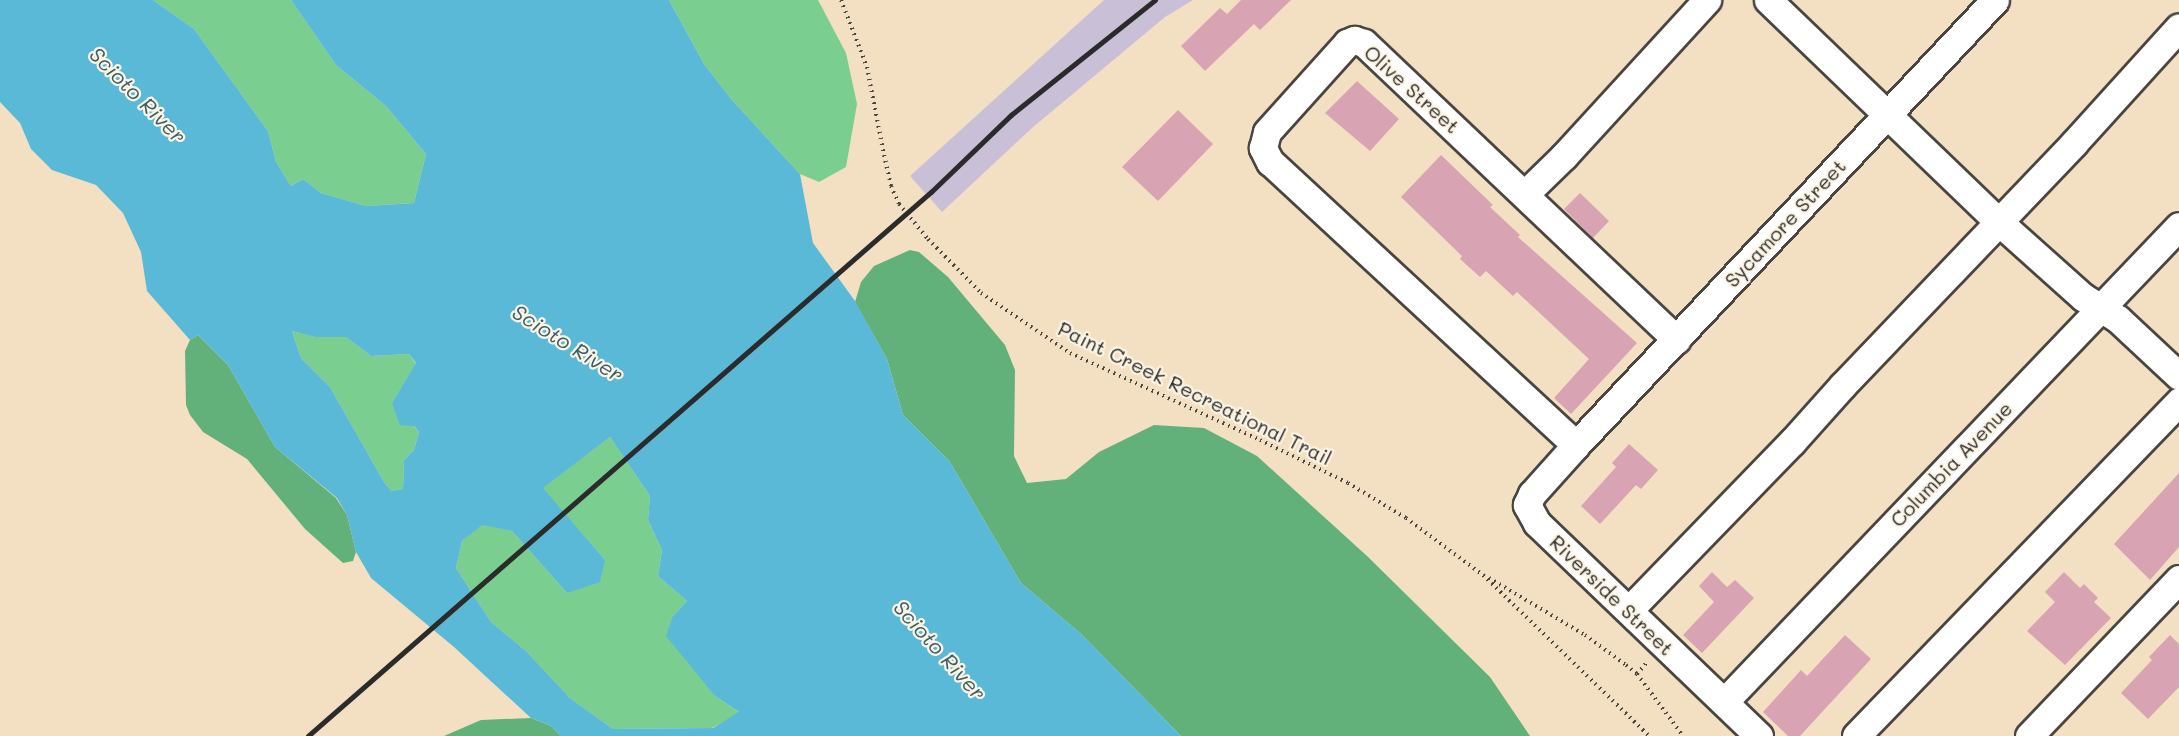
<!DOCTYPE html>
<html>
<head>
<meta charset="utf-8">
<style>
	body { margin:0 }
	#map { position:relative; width:2179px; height:736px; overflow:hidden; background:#f3e0c2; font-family:Mali,sans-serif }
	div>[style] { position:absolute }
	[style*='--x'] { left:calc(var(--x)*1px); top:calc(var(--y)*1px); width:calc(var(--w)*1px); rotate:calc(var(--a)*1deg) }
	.industrial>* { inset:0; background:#c9bfd7 }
	.green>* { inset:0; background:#7ace90 }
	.forest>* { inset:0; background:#63b17a }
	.water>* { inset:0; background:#59b9d7 }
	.building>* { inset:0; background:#d8a4b3 }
	.path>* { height:4px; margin-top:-2px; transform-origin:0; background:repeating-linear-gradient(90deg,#494642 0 1.5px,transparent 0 6px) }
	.roads { filter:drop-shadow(2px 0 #494642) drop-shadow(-2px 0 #494642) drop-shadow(0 2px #494642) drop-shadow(0 -2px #494642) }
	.minor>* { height:27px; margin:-13.5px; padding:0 13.5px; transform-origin:13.5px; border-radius:13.5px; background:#fff }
	.rail>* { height:4.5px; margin:-2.25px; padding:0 2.25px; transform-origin:2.25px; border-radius:2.25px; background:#2b2b2b }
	span { translate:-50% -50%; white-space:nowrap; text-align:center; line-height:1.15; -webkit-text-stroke:4.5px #fcf5e5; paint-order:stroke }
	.street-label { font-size:20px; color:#2b2b2b }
	.water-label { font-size:21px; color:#3b5d67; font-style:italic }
</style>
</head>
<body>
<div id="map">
	<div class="industrial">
		<i style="clip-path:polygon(1104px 0,1193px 0,1165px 17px,1032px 128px,942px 212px,910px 176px)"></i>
	</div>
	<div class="green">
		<i style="clip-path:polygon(153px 0,291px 0,336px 65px,386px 106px,426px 154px,414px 203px,366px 206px,321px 193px,303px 179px,291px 186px,276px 162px,268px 131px,194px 29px)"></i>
		<i style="clip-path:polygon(669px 0,818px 0,846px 53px,857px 104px,846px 167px,819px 182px,800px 174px,732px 100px,704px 64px)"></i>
		<i style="clip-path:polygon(292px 331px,316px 337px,346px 337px,371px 356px,409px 354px,416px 364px,392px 403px,419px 432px,414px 450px,404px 460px,403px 489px,391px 491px,384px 482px,330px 387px,301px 358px)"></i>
		<i style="clip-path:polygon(610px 437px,650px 496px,648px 520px,662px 550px,658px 576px,687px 601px,673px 616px,715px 696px,740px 713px,712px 728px,613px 729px,570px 698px,526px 651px,491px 622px,456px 568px,462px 541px,482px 524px,512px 531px,567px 593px,605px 560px,542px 488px)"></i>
	</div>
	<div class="forest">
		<i style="clip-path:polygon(910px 250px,919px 252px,948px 277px,1005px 345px,1015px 370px,1014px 456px,1027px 483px,1066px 479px,1099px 452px,1154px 425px,1204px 428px,1257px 456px,1367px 556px,1490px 677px,1530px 736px,1181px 736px,1081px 634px,1021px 583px,950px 462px,903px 415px,887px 359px,855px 302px,861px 282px,874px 266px)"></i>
		<i style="clip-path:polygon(198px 335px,228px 365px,275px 447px,336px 498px,347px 515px,356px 552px,353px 561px,343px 563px,305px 529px,247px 459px,203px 432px,190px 415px,186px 405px,185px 351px,190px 340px)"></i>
		<i style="clip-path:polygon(531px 718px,551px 726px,561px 736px,444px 736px,481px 720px)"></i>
	</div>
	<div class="water">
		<i style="clip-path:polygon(evenodd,0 0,153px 0,194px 29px,268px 131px,276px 162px,291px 186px,303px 179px,321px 193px,366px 206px,414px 203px,426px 154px,386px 106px,336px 65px,291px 0,669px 0,704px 64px,732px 100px,800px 174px,813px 243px,855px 301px,887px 359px,903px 415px,950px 462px,1021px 583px,1081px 634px,1181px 736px,561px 736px,551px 726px,531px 718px,454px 647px,371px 578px,356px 552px,347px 515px,337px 498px,275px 447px,228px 365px,198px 335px,190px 340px,147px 291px,141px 252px,123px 213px,96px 185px,52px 170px,31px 149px,20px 123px,0 102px,0 0,292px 331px,315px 337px,346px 337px,371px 356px,409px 354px,416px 363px,392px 403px,400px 425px,414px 426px,419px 432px,414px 450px,404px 460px,403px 489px,391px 491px,384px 482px,330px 387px,301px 358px,292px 331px,0 0,610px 437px,650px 496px,648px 520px,662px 550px,658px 576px,687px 601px,673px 616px,666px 636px,715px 696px,739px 712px,713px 728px,613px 729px,570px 698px,526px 651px,491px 622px,456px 568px,462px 541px,482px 525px,512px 531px,567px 593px,600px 582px,605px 560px,543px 488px,610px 437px)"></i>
	</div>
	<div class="building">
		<i style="clip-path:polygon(1241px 0,1291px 0,1260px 30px,1254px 24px,1205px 71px,1181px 46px,1220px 8px,1227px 14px)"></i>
		<i style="clip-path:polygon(1357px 81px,1399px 119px,1370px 151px,1325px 113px)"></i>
		<i style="clip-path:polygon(1178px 110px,1213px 144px,1158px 201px,1122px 167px)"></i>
		<i style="clip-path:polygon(1441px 155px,1493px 205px,1490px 207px,1520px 235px,1518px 237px,1637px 343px,1571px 414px,1554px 398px,1589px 359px,1517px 292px,1513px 296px,1486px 271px,1480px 277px,1460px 259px,1462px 256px,1401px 197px)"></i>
		<i style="clip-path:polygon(1580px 193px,1609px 221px,1593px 238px,1564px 209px)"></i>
		<i style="clip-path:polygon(1629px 444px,1658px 470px,1641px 489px,1636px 485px,1600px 524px,1581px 506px,1616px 467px,1612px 463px)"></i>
		<i style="clip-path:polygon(2179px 473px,2179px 547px,2150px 580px,2114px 544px)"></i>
		<i style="clip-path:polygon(1712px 572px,1727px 587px,1735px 580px,1754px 598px,1702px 653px,1683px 635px,1714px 602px,1699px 586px)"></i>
		<i style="clip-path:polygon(2064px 572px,2080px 588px,2084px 584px,2098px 598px,2094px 602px,2111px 618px,2065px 665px,2027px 631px,2055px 602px,2045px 592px)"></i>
		<i style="clip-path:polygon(1845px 635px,1871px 659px,1800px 736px,1788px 736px,1763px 712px,1801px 670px,1807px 676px)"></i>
		<i style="clip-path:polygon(2170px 635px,2179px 644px,2179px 687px,2148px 719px,2121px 693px,2152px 660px,2149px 657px)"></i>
	</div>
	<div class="path">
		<i style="--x:841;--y:0;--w:72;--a:68.8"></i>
		<i style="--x:867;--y:67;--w:90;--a:79.1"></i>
		<i style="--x:884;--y:155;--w:32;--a:77"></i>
		<i style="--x:891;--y:186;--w:20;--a:66"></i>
		<i style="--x:899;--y:204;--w:45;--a:50.4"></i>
		<i style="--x:928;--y:239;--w:76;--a:45.5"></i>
		<i style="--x:981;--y:293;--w:107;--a:34"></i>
		<i style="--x:1070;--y:353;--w:209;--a:24.6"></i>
		<i style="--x:1260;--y:440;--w:98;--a:26"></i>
		<i style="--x:1348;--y:483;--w:68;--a:31.1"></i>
		<i style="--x:1406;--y:518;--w:96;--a:36.5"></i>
		<i style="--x:1483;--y:575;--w:231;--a:44.1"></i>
		<i style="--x:1489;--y:578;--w:112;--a:30.7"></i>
		<i style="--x:1585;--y:635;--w:51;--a:36.2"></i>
		<i style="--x:1626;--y:665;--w:14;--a:39"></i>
		<i style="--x:1637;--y:674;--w:77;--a:53.4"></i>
		<i style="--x:1637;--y:674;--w:17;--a:-50"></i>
	</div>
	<div class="roads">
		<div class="minor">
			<i style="--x:1768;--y:0;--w:320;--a:43.9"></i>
			<i style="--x:1999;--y:222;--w:113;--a:41.8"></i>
			<i style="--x:2083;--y:297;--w:41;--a:32.2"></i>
			<i style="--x:2118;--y:319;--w:83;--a:43.1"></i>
			<i style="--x:1525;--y:194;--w:54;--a:-44.3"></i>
			<i style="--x:1564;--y:156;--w:212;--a:-47.5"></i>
			<i style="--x:1576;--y:445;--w:417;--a:-137.2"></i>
			<i style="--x:1270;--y:162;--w:16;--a:-117"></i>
			<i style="--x:1263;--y:148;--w:16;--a:-76"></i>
			<i style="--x:1267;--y:132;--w:120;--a:-48"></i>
			<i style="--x:1347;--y:43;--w:8;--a:-23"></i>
			<i style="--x:1354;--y:40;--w:10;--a:17"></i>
			<i style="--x:1364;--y:43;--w:431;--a:43.5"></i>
			<i style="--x:1629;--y:610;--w:234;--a:-45.9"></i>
			<i style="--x:1792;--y:442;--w:75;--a:-48.2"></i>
			<i style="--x:1842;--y:386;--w:336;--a:-46.3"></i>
			<i style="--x:2074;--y:143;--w:156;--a:-47.8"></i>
			<i style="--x:1724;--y:702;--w:658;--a:-46.29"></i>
			<i style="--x:1759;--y:736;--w:308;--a:-136.2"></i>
			<i style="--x:1537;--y:523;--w:21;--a:-119"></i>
			<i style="--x:1527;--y:505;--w:12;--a:-66"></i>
			<i style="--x:1532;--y:494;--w:66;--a:-48.1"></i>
			<i style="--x:1576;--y:445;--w:611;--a:-46.72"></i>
			<i style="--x:1856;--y:736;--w:465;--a:-46"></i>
			<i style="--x:2029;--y:736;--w:217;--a:-46.3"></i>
		</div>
	</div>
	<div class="rail">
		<i style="--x:308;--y:736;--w:827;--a:-41.13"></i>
		<i style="--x:931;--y:192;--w:111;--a:-43.9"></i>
		<i style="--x:1011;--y:115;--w:184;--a:-38.6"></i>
	</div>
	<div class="street-label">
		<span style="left:1412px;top:89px;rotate:42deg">Olive Street</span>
		<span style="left:1785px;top:223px;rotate:-47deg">Sycamore Street</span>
		<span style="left:1195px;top:393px;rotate:26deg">Paint Creek Recreational Trail</span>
		<span style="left:1951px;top:464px;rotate:-46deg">Columbia Avenue</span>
		<span style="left:1612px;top:595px;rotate:44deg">Riverside Street</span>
	</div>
	<div class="water-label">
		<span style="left:138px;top:95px;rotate:45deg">Scioto River</span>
		<span style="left:568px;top:343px;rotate:32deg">Scioto River</span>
		<span style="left:940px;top:650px;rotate:48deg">Scioto River</span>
	</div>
</div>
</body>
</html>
